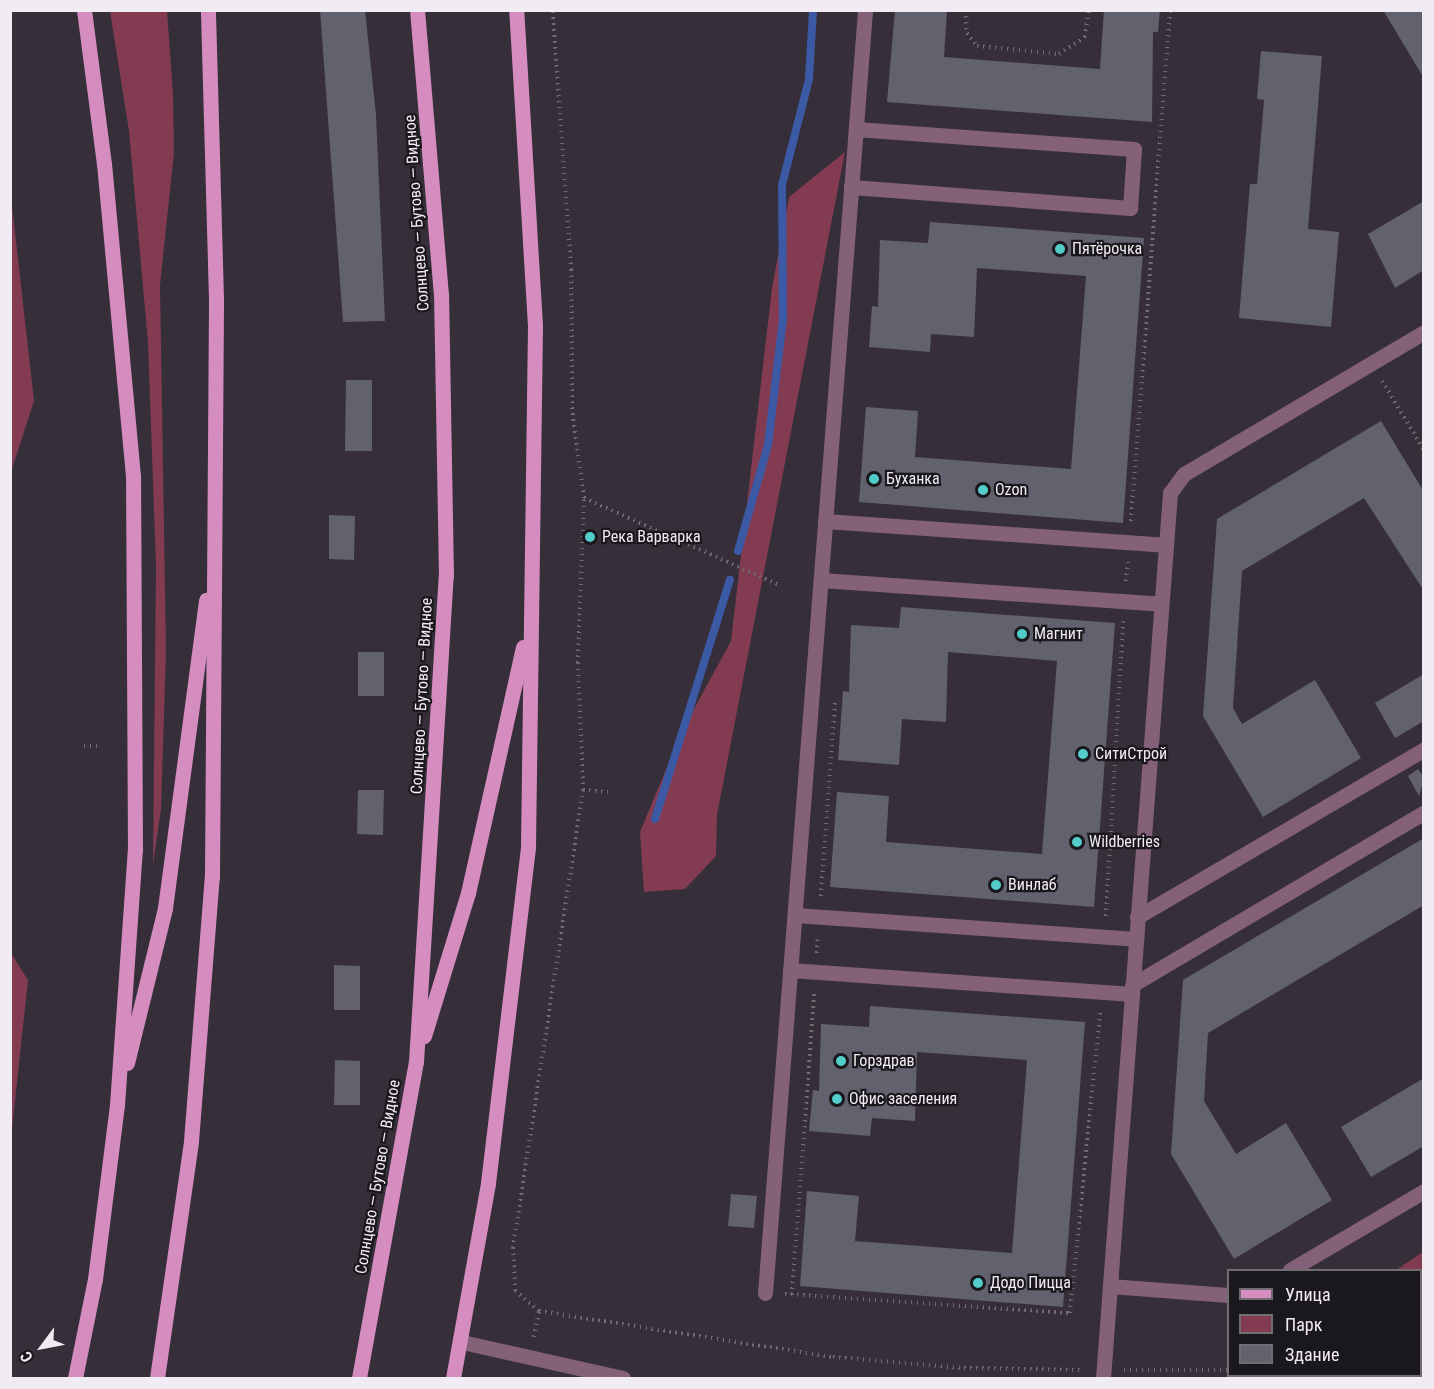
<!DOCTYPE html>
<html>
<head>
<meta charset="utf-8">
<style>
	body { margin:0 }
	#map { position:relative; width:1434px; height:1389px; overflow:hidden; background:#362f39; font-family:"Roboto Condensed",sans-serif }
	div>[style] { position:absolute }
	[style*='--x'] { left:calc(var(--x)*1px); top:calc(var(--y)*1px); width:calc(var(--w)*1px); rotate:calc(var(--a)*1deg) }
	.green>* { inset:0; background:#833b51 }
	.stream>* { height:8px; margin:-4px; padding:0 4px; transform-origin:4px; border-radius:4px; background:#3b59a5 }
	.building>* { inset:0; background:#62616e }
	.path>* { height:4px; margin-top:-2px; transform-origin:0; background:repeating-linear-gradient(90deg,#726b74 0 1.5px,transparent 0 6px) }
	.minor>* { height:15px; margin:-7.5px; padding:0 7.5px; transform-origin:7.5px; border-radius:7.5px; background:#846179 }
	.major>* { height:15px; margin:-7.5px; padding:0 7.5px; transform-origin:7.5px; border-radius:7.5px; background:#d58dc0 }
	.dots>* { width:16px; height:16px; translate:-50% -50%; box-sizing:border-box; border:3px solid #1b181d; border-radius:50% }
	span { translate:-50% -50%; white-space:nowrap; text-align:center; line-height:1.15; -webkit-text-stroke:4.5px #1b181d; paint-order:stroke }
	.street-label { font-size:16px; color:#f1ecf3 }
	.poi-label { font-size:16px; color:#f1ecf3 }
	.left { translate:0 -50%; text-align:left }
	.frame { position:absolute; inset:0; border:12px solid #f1ecf3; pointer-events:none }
	.legend { position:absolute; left:1227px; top:1269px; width:195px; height:108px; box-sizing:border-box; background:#1b181d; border:2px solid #716d73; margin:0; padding:8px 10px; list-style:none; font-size:18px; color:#f1ecf3 }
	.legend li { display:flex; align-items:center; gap:12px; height:30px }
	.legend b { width:30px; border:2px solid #716d73 }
	.north { position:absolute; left:12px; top:1317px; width:60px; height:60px; -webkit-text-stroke:4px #1b181d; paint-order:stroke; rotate:238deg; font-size:16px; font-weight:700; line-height:24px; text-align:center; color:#f1ecf3 }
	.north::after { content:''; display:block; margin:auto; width:21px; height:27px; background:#f1ecf3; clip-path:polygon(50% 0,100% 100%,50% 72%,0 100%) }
</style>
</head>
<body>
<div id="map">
	<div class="green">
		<i style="clip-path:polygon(110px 11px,167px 11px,173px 94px,174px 152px,160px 285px,166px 651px,161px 809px,153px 864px,156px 567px,148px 342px,129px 131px)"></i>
		<i style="clip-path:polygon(845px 152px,717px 815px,716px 856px,685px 889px,644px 892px,640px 832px,682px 731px,731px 641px,772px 288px,789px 197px)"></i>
		<i style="clip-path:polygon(10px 188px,34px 401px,11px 472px,10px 472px)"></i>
		<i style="clip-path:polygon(11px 953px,28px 980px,11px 1138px,10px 953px)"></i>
		<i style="clip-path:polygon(1423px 1252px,1424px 1330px,1421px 1330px,1420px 1270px,1396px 1270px)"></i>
	</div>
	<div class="stream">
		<i style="--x:738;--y:551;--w:110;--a:-74.2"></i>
		<i style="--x:768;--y:445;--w:127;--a:-83.2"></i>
		<i style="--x:783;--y:319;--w:134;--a:-90.4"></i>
		<i style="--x:782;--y:185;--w:109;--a:-75.7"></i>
		<i style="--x:809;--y:79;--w:69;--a:-86.7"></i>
		<i style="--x:655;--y:819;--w:251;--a:-72.6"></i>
	</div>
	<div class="building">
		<i style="clip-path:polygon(320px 10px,365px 10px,376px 115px,385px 321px,343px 322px)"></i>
		<i style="clip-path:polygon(895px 10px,947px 11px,944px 57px,1100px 69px,1104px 10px,1160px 10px,1158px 32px,1153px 32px,1152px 122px,887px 102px)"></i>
		<i style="clip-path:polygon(1383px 10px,1424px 10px,1424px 78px,1419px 70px)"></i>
		<i style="clip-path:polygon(1261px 51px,1322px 56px,1308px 229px,1339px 232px,1331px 327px,1239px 318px,1250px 184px,1257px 184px,1264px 100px,1257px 99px)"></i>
		<i style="clip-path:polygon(1424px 201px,1424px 270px,1395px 288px,1368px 234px)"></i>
		<i style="clip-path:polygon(930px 222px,1144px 238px,1123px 523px,859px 502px,866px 407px,918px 411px,915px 457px,1071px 469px,1086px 276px,977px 268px,974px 337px,931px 334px,930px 352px,869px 347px,872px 306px,878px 307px,880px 240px,928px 243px)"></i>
		<i style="clip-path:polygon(346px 380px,372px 380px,372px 451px,345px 451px)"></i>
		<i style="clip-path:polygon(1381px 421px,1424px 492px,1424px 591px,1364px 498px,1242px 571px,1233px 708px,1242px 724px,1315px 680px,1361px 758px,1263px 817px,1203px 716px,1217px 519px)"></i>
		<i style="clip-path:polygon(329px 515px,355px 516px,354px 560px,329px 559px)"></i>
		<i style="clip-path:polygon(901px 607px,1115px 623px,1094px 907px,830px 887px,837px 792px,889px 796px,886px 842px,1042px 854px,1057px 661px,948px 652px,946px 722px,902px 719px,899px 765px,838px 760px,843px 691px,849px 692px,851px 625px,899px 628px)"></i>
		<i style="clip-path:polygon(358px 652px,384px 652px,384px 696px,358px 696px)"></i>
		<i style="clip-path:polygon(1424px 674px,1424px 721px,1395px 738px,1375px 703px)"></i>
		<i style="clip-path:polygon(1418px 769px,1424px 778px,1419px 796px,1408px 776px)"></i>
		<i style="clip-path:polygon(358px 790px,384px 790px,383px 835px,357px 834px)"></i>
		<i style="clip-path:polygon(1424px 838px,1424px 905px,1208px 1033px,1204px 1101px,1236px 1154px,1286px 1123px,1332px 1200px,1234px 1259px,1171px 1154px,1183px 980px)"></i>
		<i style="clip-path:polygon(334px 965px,360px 966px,360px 1010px,334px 1010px)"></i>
		<i style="clip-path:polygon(870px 1006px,1085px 1022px,1063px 1307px,800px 1286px,807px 1191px,859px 1196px,855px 1241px,1012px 1253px,1027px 1060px,917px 1052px,915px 1121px,872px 1118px,870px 1136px,809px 1131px,813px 1090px,819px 1091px,821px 1024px,869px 1027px)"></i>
		<i style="clip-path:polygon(335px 1060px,360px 1061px,360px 1105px,334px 1105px)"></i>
		<i style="clip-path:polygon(1424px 1078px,1424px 1146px,1371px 1177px,1341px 1127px)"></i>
		<i style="clip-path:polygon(731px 1194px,757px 1196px,754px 1228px,728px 1226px)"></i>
	</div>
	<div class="path">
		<i style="--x:966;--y:10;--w:23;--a:88"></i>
		<i style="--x:967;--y:33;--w:16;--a:52"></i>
		<i style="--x:977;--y:46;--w:82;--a:5.6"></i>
		<i style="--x:1059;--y:54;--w:31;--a:-33"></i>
		<i style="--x:1085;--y:37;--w:27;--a:-82"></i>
		<i style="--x:1382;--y:381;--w:81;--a:58.7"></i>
		<i style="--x:584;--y:498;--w:214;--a:24"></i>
		<i style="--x:1131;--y:521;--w:512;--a:-85.64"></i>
		<i style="--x:1126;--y:581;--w:19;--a:-84"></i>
		<i style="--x:84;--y:746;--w:16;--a:0"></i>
		<i style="--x:583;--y:790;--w:25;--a:5"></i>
		<i style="--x:821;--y:896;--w:194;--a:-85.9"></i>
		<i style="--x:1106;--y:916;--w:295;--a:-86.7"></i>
		<i style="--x:817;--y:953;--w:17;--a:-87"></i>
		<i style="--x:785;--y:1294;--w:286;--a:3.8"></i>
		<i style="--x:1070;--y:1313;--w:303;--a:-84.3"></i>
		<i style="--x:792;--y:1295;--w:303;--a:-85.8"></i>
		<i style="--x:539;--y:1311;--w:298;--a:8.9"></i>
		<i style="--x:833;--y:1357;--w:131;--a:4.8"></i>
		<i style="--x:964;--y:1368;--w:120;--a:1"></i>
		<i style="--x:534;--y:1337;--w:26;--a:-79"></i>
		<i style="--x:539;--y:1311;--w:31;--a:-140"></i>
		<i style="--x:515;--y:1291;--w:43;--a:-92.7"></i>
		<i style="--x:513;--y:1248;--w:463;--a:-81.3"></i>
		<i style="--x:583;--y:790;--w:127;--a:-92.3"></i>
		<i style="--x:578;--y:663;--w:165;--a:-87.9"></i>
		<i style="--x:584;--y:498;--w:90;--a:-97.7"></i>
		<i style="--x:572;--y:409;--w:139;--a:-90.4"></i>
		<i style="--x:571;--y:270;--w:261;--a:-94"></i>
		<i style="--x:1420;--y:1349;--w:4;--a:-14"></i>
		<i style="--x:1124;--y:1370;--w:104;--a:0"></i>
	</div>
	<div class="minor">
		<i style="--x:851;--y:187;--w:280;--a:4.3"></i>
		<i style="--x:1130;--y:208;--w:59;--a:-86.1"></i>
		<i style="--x:1134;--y:149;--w:279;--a:-175.9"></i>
		<i style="--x:825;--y:521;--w:340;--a:4"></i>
		<i style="--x:821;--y:580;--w:340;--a:4"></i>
		<i style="--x:795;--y:915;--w:342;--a:4"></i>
		<i style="--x:1137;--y:917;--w:333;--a:-30.3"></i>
		<i style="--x:790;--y:970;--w:343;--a:4"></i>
		<i style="--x:1132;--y:985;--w:339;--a:-30.6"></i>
		<i style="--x:1290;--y:1270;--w:156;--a:-30.5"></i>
		<i style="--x:1110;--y:1286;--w:118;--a:4.4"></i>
		<i style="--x:765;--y:1293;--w:1287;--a:-85.54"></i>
		<i style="--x:462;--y:1342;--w:165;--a:12.6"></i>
		<i style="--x:1103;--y:1378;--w:888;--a:-85.67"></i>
		<i style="--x:1170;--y:493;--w:24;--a:-54"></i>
		<i style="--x:1184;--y:474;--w:279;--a:-30.6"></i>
	</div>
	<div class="major">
		<i style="--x:424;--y:1036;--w:150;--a:-72.9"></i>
		<i style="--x:468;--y:893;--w:252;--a:-77.4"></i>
		<i style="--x:127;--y:1063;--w:160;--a:-76.2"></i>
		<i style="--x:165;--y:908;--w:311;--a:-82.4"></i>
		<i style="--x:75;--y:1378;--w:101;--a:-78.6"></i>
		<i style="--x:95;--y:1279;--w:175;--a:-82.8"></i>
		<i style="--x:117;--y:1105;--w:256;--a:-86"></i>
		<i style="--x:135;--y:850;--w:374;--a:-90.3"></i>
		<i style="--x:133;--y:476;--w:313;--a:-95.3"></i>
		<i style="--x:104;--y:164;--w:155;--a:-97.4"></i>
		<i style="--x:157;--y:1378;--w:239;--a:-81.8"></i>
		<i style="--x:191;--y:1141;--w:265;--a:-85.5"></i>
		<i style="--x:212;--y:877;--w:578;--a:-89.6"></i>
		<i style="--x:216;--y:299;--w:289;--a:-91.6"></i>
		<i style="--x:359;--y:1378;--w:321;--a:-79.8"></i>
		<i style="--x:416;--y:1062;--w:487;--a:-86.5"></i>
		<i style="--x:446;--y:576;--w:281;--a:-91"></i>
		<i style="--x:441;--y:295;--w:286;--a:-94.8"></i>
		<i style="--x:453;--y:1378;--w:198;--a:-79.8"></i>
		<i style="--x:488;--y:1183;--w:339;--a:-83.2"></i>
		<i style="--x:528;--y:846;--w:520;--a:-89.23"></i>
		<i style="--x:535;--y:326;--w:317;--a:-93.4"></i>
	</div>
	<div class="dots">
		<i style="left:1060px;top:249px;background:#53cdca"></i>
		<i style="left:874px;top:479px;background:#53cdca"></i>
		<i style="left:983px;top:490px;background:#53cdca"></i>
		<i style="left:590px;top:537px;background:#53cdca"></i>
		<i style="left:1022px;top:634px;background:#53cdca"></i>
		<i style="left:1083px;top:754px;background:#53cdca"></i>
		<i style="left:1077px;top:842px;background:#53cdca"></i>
		<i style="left:996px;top:885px;background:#53cdca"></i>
		<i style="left:841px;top:1061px;background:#53cdca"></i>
		<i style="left:837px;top:1099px;background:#53cdca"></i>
		<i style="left:978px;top:1283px;background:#53cdca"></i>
	</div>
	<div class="street-label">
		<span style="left:417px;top:213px;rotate:-94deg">Солнцево — Бутово — Видное</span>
		<span style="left:422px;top:696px;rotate:-87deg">Солнцево — Бутово — Видное</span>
		<span style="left:378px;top:1177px;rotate:-80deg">Солнцево — Бутово — Видное</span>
	</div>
	<div class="poi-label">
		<span class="left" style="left:1072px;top:249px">Пятёрочка</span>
		<span class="left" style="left:886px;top:479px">Буханка</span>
		<span class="left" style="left:995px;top:490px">Ozon</span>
		<span class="left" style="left:602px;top:537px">Река Варварка</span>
		<span class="left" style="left:1034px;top:634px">Магнит</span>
		<span class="left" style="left:1095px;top:754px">СитиСтрой</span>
		<span class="left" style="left:1089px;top:842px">Wildberries</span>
		<span class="left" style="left:1008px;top:885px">Винлаб</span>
		<span class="left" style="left:853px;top:1061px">Горздрав</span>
		<span class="left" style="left:849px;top:1099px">Офис заселения</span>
		<span class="left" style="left:990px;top:1283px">Додо Пицца</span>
	</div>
	<div class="frame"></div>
	<ul class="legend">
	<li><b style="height:8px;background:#d58dc0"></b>Улица</li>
	<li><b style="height:16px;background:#833b51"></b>Парк</li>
	<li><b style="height:16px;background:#62616e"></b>Здание</li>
	</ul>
	<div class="north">С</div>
</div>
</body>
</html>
